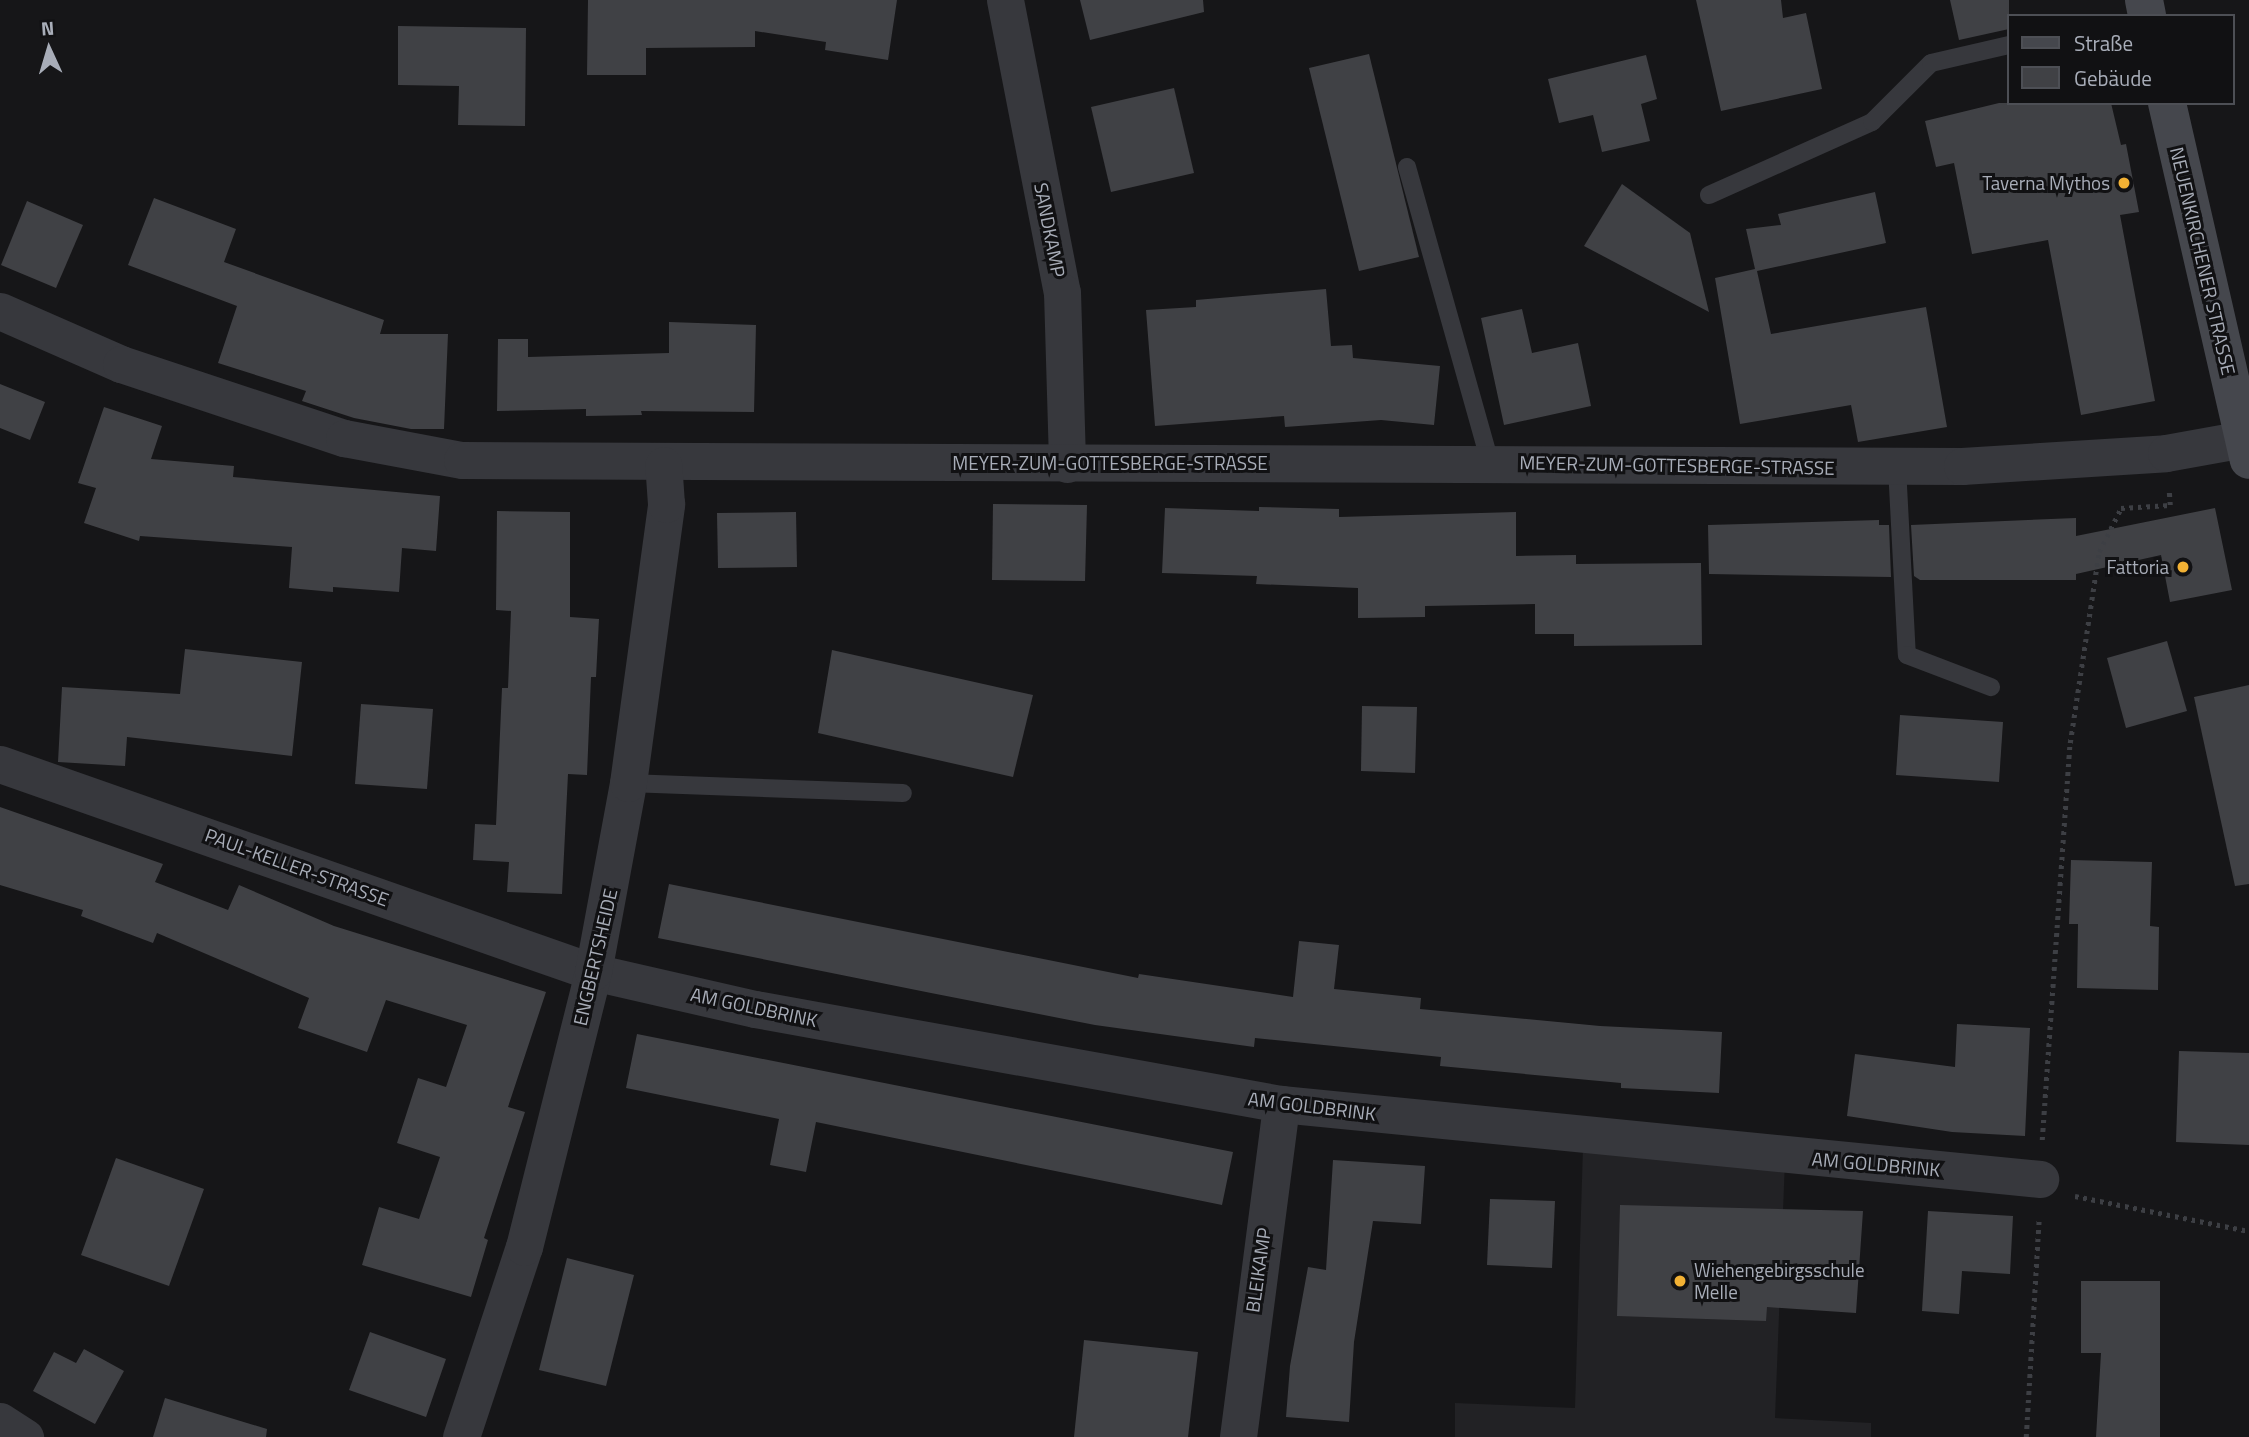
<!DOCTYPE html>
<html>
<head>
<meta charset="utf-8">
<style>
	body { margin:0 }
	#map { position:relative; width:2249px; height:1437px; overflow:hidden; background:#161618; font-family:"Titillium Web",sans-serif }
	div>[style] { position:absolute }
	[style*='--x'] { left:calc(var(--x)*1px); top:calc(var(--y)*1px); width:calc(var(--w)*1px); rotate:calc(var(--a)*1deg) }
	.built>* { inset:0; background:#222225 }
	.building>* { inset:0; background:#404145 }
	.path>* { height:4.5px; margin-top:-2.25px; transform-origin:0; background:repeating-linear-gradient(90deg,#3d3f44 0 3.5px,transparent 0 8.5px) }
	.lane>* { height:18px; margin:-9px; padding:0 9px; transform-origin:9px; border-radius:9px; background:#37383d }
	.street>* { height:37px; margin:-18.5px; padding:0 18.5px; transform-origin:18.5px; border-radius:18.5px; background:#37383d }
	.secondary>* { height:38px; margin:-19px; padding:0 19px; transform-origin:19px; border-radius:19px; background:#45474d }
	.dots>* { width:19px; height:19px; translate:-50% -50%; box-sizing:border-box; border:4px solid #111113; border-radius:50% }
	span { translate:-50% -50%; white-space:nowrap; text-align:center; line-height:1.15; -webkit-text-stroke:6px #111113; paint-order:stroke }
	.poi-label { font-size:19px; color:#a8adb8 }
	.right { translate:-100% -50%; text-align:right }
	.left { translate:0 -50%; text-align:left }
	.street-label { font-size:19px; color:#a8adb8 }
	.legend { position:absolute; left:2007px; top:14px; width:228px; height:91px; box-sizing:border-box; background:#111113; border:2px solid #4d4f55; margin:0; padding:9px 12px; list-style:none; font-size:21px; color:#a8adb8 }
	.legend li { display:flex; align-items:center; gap:14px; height:35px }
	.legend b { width:35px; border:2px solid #4d4f55 }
	.north { position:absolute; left:14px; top:14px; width:70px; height:70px; -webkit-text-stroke:5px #111113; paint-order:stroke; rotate:356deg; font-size:19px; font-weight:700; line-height:28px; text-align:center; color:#a8adb8 }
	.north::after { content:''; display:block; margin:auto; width:24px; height:32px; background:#a8adb8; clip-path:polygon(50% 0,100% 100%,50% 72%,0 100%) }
</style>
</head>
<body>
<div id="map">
	<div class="built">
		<i style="clip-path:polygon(1583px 1147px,1785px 1160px,1775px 1418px,1871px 1423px,1871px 1437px,1455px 1437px,1455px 1403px,1575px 1408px)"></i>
	</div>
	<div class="building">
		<i style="clip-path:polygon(588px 0,897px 0,888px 60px,825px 50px,826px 42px,755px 31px,755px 47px,646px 48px,646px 75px,587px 75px)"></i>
		<i style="clip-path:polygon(1080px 0,1203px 0,1204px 12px,1090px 40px)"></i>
		<i style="clip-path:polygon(1696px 0,1781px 0,1783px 18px,1806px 13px,1822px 89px,1721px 111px)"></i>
		<i style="clip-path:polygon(1950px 0,2009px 0,2009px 29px,1959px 40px)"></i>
		<i style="clip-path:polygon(398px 26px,526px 28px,525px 126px,458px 125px,459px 86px,398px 85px)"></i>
		<i style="clip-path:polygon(1369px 54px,1419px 257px,1359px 271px,1309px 68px)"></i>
		<i style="clip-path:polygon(1646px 55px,1657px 99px,1641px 104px,1650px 141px,1602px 152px,1593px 115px,1559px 123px,1548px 79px)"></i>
		<i style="clip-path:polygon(1174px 88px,1194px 173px,1111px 192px,1091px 107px)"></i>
		<i style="clip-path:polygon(1999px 103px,2111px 103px,2121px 145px,2126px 144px,2139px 212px,2120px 215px,2155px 401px,2081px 415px,2048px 240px,1972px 254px,1954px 163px,1936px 167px,1925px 121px)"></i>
		<i style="clip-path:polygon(1622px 184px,1690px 233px,1709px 312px,1584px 246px)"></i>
		<i style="clip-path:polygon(1875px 192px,1886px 243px,1757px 271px,1771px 334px,1926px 307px,1947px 427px,1858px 442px,1851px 405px,1740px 424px,1715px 278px,1755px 269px,1746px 229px,1781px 225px,1778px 214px)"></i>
		<i style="clip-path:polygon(154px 198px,236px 229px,224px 262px,384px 320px,380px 334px,448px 334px,444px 429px,411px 429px,354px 418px,302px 401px,306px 391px,218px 363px,237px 306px,128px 265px)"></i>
		<i style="clip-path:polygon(27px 201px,83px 225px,56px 288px,1px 265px)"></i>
		<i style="clip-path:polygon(1326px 289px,1331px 346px,1352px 345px,1353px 358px,1440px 366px,1434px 425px,1381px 420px,1285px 427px,1284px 416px,1155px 426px,1146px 310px,1196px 307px,1196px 300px)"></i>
		<i style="clip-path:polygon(1522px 309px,1532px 353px,1578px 343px,1591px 406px,1504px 425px,1481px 318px)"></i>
		<i style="clip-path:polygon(669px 322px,756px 325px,754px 412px,641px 411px,642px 415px,586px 416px,586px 409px,497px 411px,498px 339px,528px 339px,528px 357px,669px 353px)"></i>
		<i style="clip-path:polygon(0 384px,45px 402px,30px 440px,0 428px)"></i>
		<i style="clip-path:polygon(104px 407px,162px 426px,151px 459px,234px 466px,233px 477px,440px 496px,436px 551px,402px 548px,399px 592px,333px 587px,333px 592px,289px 588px,292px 547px,140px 536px,139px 541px,84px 523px,96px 488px,78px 483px)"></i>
		<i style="clip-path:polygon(993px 504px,1087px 505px,1085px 581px,992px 580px)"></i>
		<i style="clip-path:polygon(1259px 507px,1339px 509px,1339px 517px,1516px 512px,1516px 556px,1576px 555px,1576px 564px,1701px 563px,1702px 645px,1574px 646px,1574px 634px,1535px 634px,1535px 604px,1425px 606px,1425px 617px,1358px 618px,1358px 588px,1256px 584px,1257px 576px,1162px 573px,1165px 508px,1259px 511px)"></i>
		<i style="clip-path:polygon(2215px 508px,2232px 590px,2170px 602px,2161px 555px,2076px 574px,2076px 580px,1920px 580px,1914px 576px,1911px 525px,2076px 518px,2076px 536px)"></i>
		<i style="clip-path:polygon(497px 511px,570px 512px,570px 617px,599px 619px,596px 677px,591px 677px,587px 775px,568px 774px,562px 894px,507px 892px,509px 862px,473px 860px,475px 824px,496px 825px,502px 688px,508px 688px,511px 611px,496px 610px)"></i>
		<i style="clip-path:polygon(796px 512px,797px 567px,718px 568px,717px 513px)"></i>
		<i style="clip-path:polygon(1879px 520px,1879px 525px,1889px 525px,1891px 577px,1709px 574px,1708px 525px)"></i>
		<i style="clip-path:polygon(2167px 641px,2187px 711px,2126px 728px,2107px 658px)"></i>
		<i style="clip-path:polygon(185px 649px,302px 662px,292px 756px,127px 737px,125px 766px,58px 762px,62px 687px,180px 694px)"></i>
		<i style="clip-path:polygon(832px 650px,1033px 695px,1013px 777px,818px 733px)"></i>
		<i style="clip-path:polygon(2249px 685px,2249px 884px,2235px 886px,2194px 697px)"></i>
		<i style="clip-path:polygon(361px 704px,433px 709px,427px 789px,355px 784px)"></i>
		<i style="clip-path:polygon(1362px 706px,1417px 707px,1415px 773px,1361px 771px)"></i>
		<i style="clip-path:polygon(1900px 715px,2003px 722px,1999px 782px,1896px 775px)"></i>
		<i style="clip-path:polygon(0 807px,163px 864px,155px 882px,228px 910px,239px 885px,334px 926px,546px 992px,508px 1107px,525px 1112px,484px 1238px,488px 1240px,471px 1297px,362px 1265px,379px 1207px,419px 1219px,440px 1157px,397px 1143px,418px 1078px,446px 1087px,467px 1025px,386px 1000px,367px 1052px,298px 1028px,309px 998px,157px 933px,153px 943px,81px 916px,83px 910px,0 885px)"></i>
		<i style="clip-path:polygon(2071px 860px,2152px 862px,2150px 926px,2159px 927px,2158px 990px,2077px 988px,2078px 924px,2069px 924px)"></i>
		<i style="clip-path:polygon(669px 884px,1138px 978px,1139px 974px,1293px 997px,1299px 941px,1339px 945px,1334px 989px,1421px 998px,1420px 1009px,1600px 1026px,1722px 1032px,1719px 1093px,1621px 1088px,1621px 1083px,1440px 1066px,1441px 1057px,1255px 1038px,1254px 1047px,1095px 1025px,931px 993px,658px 938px)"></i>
		<i style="clip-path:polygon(1957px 1024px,2030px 1028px,2025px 1136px,1952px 1132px,1847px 1116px,1855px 1054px,1955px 1067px)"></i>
		<i style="clip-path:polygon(637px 1034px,1233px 1152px,1222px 1205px,816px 1122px,806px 1172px,770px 1165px,779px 1119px,626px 1088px)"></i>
		<i style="clip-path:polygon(2179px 1051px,2249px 1053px,2249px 1145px,2176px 1142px)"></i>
		<i style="clip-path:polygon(116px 1158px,204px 1189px,169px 1286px,81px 1255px)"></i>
		<i style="clip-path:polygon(1333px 1160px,1425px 1166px,1421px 1224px,1373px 1221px,1354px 1342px,1349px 1422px,1286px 1417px,1290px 1366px,1308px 1267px,1326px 1270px)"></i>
		<i style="clip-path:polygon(1490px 1199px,1555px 1201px,1552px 1268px,1487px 1265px)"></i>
		<i style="clip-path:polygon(1620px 1205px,1863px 1211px,1856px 1313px,1767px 1307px,1766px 1321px,1617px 1316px)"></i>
		<i style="clip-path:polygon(1928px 1211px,2013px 1216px,2010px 1274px,1962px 1271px,1959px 1314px,1922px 1311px)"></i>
		<i style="clip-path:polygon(567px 1258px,634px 1275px,606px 1386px,539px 1370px)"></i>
		<i style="clip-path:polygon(2081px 1281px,2160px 1281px,2160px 1437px,2096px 1437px,2101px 1353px,2081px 1353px)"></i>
		<i style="clip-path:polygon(370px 1332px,446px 1359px,426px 1417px,349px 1390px)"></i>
		<i style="clip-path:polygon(1084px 1340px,1198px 1352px,1188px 1437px,1074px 1437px)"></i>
		<i style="clip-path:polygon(84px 1349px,124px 1371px,95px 1424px,33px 1391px,54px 1352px,76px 1363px)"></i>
		<i style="clip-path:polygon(165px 1398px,267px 1429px,266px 1437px,153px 1437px)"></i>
	</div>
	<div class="path">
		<i style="--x:2042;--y:1140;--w:398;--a:-86"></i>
		<i style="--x:2070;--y:743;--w:193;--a:-81.4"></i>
		<i style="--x:2099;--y:552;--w:49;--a:-63.4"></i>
		<i style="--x:2121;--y:508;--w:49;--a:-3.5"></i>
		<i style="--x:2170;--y:505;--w:13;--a:-94"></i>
		<i style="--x:2075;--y:1196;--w:177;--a:11.4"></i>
		<i style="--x:2026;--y:1437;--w:219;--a:-86.6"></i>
	</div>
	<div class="lane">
		<i style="--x:1407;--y:167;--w:307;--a:74.3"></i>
		<i style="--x:1709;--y:195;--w:179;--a:-24.1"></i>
		<i style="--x:1872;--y:122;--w:83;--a:-45"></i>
		<i style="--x:1931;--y:63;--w:80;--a:-13"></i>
		<i style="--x:1897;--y:467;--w:188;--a:87"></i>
		<i style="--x:1907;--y:655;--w:90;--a:20.9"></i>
		<i style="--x:628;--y:783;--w:275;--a:2.1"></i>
	</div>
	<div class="street">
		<i style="--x:1005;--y:0;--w:298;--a:79"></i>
		<i style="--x:1062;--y:292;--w:172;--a:88.3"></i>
		<i style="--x:0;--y:311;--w:132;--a:23.7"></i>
		<i style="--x:121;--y:364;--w:235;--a:18.4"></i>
		<i style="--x:344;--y:438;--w:120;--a:10.6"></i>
		<i style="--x:462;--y:460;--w:1500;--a:0.23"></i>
		<i style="--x:1962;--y:466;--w:204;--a:-3.6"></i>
		<i style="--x:2166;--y:453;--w:79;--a:-10.2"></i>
		<i style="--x:0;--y:764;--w:628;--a:19.33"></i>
		<i style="--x:593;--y:972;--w:166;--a:12.9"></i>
		<i style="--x:755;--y:1009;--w:535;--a:10.24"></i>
		<i style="--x:1281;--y:1104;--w:763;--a:5.64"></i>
		<i style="--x:0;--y:1421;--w:30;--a:33"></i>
		<i style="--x:461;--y:1437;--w:200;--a:-71.7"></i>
		<i style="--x:524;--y:1247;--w:284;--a:-75.9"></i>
		<i style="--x:593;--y:972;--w:192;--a:-79.5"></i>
		<i style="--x:628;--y:783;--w:282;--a:-82.2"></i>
		<i style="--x:666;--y:504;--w:39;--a:-94"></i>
		<i style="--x:1238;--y:1437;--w:336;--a:-82.6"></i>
	</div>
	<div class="secondary">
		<i style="--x:2144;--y:0;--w:16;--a:79"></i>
		<i style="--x:2167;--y:103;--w:366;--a:77.1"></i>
	</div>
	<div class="dots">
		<i style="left:2124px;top:183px;background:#f2b134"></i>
		<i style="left:2183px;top:567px;background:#f2b134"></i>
		<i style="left:1680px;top:1281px;background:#f2b134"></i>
	</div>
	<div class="poi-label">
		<span class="right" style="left:2110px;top:183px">Taverna Mythos</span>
		<span class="right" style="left:2169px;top:567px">Fattoria</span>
		<span class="left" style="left:1694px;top:1281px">Wiehengebirgsschule<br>Melle</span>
	</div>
	<div class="street-label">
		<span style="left:1050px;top:230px;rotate:79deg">SANDKAMP</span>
		<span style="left:2203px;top:261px;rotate:77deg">NEUENKIRCHENER STRASSE</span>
		<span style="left:1110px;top:463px">MEYER-ZUM-GOTTESBERGE-STRASSE</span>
		<span style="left:1677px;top:465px;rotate:1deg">MEYER-ZUM-GOTTESBERGE-STRASSE</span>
		<span style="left:297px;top:867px;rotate:20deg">PAUL-KELLER-STRASSE</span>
		<span style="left:595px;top:957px;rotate:-77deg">ENGBERTSHEIDE</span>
		<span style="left:754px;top:1007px;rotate:12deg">AM GOLDBRINK</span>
		<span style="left:1312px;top:1106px;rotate:7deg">AM GOLDBRINK</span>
		<span style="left:1876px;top:1164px;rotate:5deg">AM GOLDBRINK</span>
		<span style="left:1258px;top:1270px;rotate:-82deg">BLEIKAMP</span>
	</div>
	<ul class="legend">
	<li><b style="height:9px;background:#45474d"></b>Straße</li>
	<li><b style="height:19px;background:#404145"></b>Gebäude</li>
	</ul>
	<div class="north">N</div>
</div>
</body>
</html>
